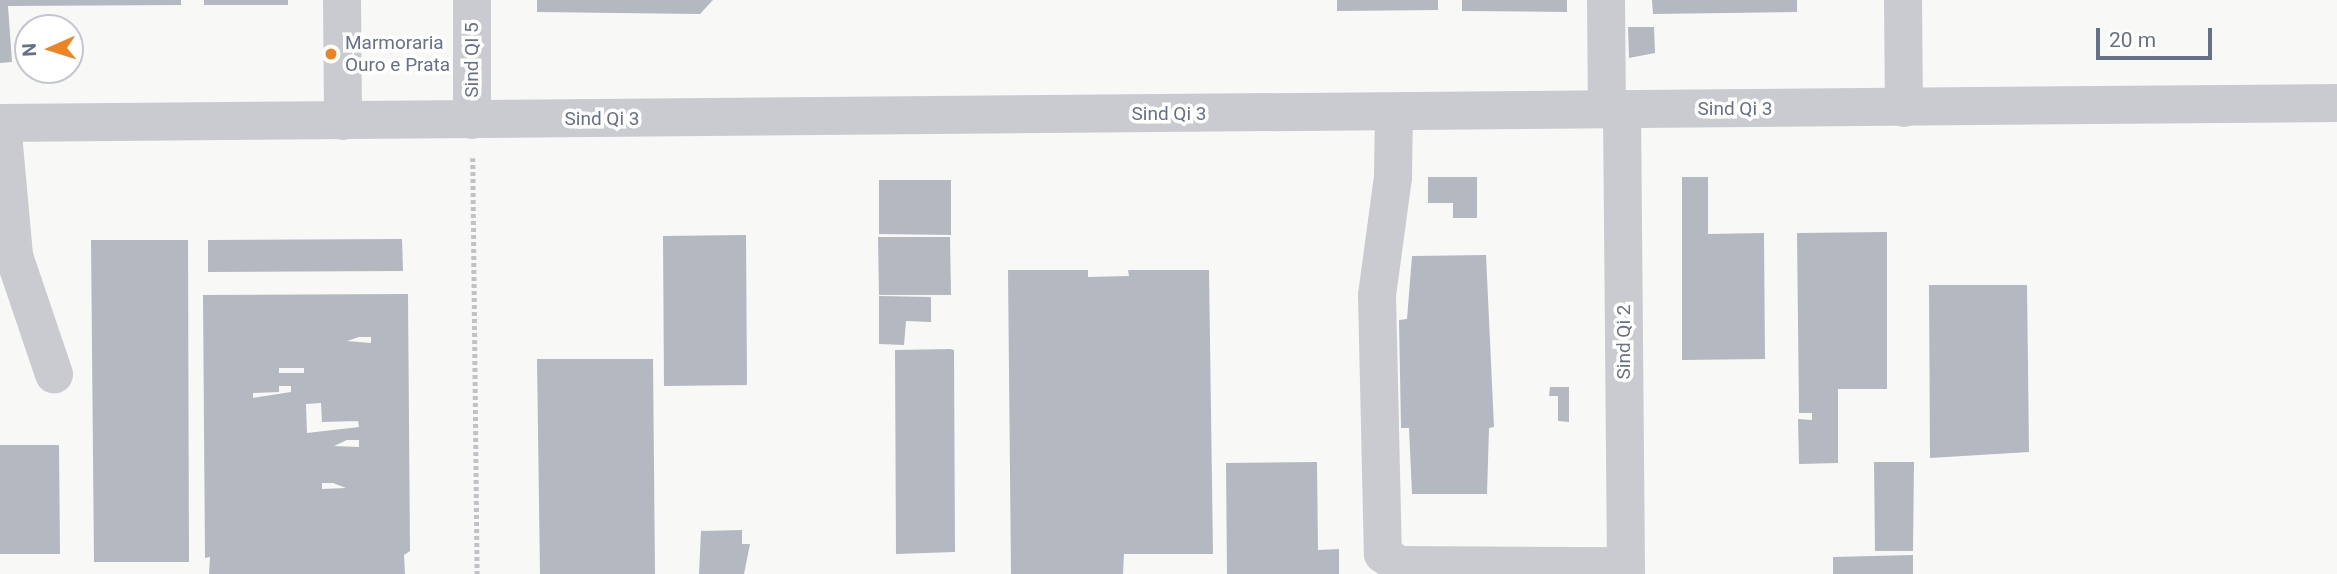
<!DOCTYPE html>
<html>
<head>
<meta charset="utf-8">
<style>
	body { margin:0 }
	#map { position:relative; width:2337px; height:574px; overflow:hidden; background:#f8f9f6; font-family:Roboto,sans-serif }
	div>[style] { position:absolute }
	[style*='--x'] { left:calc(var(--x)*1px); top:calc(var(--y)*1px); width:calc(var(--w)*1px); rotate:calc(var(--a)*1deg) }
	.building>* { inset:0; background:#b3b8c1 }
	.path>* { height:4.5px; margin-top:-2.25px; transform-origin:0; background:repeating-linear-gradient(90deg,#c0c2c5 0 3.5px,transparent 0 7px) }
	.minor>* { height:38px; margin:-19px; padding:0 19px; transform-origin:19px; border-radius:19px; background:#c9cbd0 }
	.dots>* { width:19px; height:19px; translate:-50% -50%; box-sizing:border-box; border:4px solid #fff; border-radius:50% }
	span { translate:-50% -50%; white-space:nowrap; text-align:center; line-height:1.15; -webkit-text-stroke:7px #fff; paint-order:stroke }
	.poi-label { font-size:19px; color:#667189 }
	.left { translate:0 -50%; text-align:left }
	.street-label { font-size:19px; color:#667189 }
	.north { position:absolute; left:14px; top:14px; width:70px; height:70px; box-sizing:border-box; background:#fff; border:2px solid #c2c6d0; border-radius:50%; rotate:267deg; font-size:19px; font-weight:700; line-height:28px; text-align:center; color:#667189 }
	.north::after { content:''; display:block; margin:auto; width:24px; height:32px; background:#ee8421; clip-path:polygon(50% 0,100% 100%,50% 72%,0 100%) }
	.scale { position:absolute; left:2096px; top:28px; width:116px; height:32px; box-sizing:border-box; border:4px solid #667189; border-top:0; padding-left:9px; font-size:21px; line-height:24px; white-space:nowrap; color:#667189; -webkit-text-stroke:5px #fff; paint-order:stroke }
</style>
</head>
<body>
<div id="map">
	<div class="building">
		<i style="clip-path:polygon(0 0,181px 0,181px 5px,8px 6px,12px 62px,0 63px)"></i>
		<i style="clip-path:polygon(204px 0,288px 0,288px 5px,204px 5px)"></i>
		<i style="clip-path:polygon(537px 0,713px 0,700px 14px,537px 12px)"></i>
		<i style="clip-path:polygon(1337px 0,1438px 0,1438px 10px,1337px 11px)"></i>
		<i style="clip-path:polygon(1462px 0,1567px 0,1567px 12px,1462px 11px)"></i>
		<i style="clip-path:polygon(1652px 0,1797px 0,1797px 12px,1653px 14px)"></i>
		<i style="clip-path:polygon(1628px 27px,1654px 27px,1655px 53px,1629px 58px)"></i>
		<i style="clip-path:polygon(1428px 177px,1477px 177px,1477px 218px,1453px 218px,1453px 203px,1428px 203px)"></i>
		<i style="clip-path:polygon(1682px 177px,1708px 177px,1708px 234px,1764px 233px,1765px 359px,1682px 360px)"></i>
		<i style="clip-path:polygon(879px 180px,951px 180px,951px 235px,879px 234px)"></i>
		<i style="clip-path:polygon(1887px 232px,1887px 389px,1838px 389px,1838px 463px,1799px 464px,1798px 419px,1812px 420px,1812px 413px,1799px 413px,1797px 233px)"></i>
		<i style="clip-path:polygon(746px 235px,747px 385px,664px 386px,663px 236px)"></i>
		<i style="clip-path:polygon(878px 237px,950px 237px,951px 295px,879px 295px)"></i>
		<i style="clip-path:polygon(402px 239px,403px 271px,208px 272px,208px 240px)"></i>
		<i style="clip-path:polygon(91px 240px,188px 240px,189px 562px,94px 562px)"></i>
		<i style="clip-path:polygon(1486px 255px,1494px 427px,1489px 428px,1487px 494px,1412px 494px,1409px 428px,1401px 428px,1399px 320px,1407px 319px,1412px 256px)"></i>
		<i style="clip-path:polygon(1008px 270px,1088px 270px,1088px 277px,1129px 276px,1128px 270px,1209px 270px,1213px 554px,1124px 554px,1123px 574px,1011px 574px)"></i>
		<i style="clip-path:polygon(1929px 285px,2027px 285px,2029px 452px,1930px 458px)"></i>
		<i style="clip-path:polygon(evenodd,408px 294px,410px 551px,404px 555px,405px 574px,209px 574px,210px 557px,205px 558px,203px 295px,408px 294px,359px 337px,371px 337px,371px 343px,347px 341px,359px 337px,408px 294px,279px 368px,304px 368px,304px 373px,279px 373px,279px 368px,408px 294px,279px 386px,291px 386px,291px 392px,253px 398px,253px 393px,279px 392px,279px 386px,408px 294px,321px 403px,322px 422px,358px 421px,359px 427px,307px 433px,306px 404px,321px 403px,408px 294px,347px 440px,359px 440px,359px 447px,334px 446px,347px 440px,408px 294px,322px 483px,333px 483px,346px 488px,322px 489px,322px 483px)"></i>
		<i style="clip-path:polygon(879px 296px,931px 297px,931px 322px,906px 321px,904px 345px,879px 344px)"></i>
		<i style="clip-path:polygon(950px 349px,954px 350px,955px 552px,896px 554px,895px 350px)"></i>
		<i style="clip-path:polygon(537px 359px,653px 359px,655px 574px,540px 574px)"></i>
		<i style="clip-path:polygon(1550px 387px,1569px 387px,1569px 422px,1558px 421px,1558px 396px,1549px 396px)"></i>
		<i style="clip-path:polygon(0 445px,59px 445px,60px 554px,0 554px)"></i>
		<i style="clip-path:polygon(1317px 462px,1318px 550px,1339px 549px,1339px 574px,1227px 574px,1226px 463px)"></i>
		<i style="clip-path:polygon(1874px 462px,1914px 462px,1913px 551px,1875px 551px)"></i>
		<i style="clip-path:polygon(742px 530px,742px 544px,750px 544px,744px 574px,699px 574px,701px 531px)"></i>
		<i style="clip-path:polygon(1913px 555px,1913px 574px,1833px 574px,1833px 557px)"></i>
	</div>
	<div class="path">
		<i style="--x:473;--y:158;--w:416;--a:89.4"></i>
	</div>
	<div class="minor">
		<i style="--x:342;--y:0;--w:121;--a:89.5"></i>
		<i style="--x:472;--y:0;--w:120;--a:90"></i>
		<i style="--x:1606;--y:0;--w:110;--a:89.5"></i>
		<i style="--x:1903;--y:0;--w:108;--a:89.5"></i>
		<i style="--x:1622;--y:110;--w:464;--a:89.5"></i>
		<i style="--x:1394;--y:112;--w:65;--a:90.9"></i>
		<i style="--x:1393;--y:177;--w:119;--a:97.7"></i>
		<i style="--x:1377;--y:295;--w:259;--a:88.7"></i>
		<i style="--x:1383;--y:554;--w:19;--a:35"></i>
		<i style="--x:1399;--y:565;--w:227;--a:0.3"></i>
		<i style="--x:0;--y:123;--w:2337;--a:-0.49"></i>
		<i style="--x:2;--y:123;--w:134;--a:84.8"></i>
		<i style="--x:14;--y:256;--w:125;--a:71.3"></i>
	</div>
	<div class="dots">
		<i style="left:331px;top:54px;background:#ee8421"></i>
	</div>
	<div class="poi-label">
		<span class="left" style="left:345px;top:54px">Marmoraria<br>Ouro e Prata</span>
	</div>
	<div class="street-label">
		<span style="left:472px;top:60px;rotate:-90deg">Sind QI 5</span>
		<span style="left:1735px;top:109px">Sind Qi 3</span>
		<span style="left:1169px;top:114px">Sind Qi 3</span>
		<span style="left:602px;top:119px">Sind Qi 3</span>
		<span style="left:1624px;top:342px;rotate:-90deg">Sind Qi 2</span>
	</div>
	<div class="north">N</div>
	<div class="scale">20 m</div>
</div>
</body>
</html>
